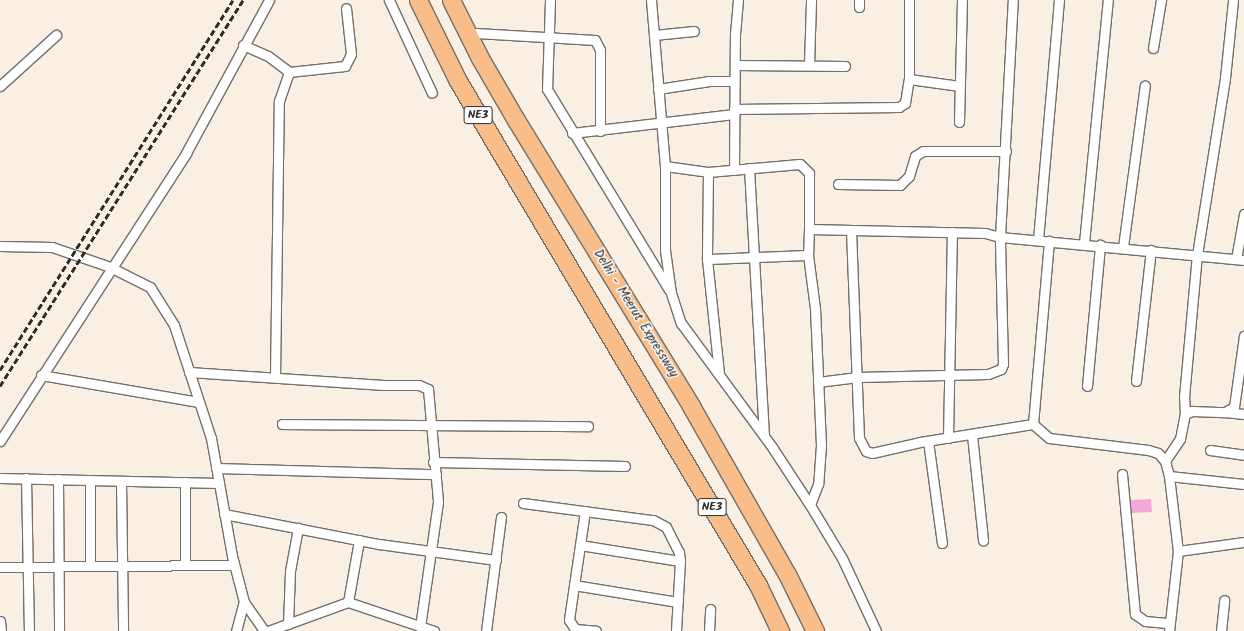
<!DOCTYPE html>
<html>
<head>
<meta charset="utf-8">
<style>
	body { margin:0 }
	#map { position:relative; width:1244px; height:631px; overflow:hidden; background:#f9efe2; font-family:Kalam,sans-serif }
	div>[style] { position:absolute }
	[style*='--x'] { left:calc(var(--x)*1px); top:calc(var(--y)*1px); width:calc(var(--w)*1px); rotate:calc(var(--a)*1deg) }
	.building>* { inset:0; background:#f2a9d9 }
	.roads { filter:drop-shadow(1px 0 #73706b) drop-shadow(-1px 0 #73706b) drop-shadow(0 1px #73706b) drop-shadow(0 -1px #73706b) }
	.street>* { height:9px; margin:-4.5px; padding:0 4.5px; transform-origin:4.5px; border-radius:4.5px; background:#fff }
	.highway>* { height:17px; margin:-8.5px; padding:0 8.5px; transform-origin:8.5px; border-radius:8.5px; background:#f8bd88 }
	.rail>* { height:3px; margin-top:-1.5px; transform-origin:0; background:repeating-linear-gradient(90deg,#2b2b2b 0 6px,transparent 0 9px) }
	span { translate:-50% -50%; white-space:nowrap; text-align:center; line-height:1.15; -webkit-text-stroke:3px #fff; paint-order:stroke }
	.shield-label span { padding:1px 3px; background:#fff; border:1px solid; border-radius:3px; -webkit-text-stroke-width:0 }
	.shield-label { font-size:12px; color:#2b2b2b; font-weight:700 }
	.street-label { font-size:13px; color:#2b2b2b }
</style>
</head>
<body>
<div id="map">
	<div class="building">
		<i style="clip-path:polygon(1151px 499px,1152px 512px,1132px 513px,1130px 500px)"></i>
	</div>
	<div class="roads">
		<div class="street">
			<i style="--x:389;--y:0;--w:102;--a:65.2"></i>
			<i style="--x:550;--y:0;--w:89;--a:91.9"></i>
			<i style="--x:547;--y:89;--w:235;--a:58.7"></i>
			<i style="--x:651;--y:0;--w:167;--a:85.2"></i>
			<i style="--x:665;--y:166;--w:43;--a:7.9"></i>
			<i style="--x:708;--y:172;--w:92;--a:-5"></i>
			<i style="--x:800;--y:164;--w:13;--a:45"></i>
			<i style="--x:809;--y:173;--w:56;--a:90"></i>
			<i style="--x:809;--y:229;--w:176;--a:1.3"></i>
			<i style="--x:985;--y:233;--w:16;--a:15"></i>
			<i style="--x:1000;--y:237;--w:245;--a:5.4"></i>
			<i style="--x:859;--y:7;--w:7;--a:-90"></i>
			<i style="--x:476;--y:33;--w:119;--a:3.4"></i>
			<i style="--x:595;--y:40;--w:11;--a:63"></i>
			<i style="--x:600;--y:50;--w:81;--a:90"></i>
			<i style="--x:654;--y:35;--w:40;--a:-5.7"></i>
			<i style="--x:243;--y:45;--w:27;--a:24"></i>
			<i style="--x:268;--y:56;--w:26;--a:37"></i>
			<i style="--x:289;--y:72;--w:56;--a:-6.1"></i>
			<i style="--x:345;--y:66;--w:13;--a:-63"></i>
			<i style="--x:351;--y:54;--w:46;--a:-96.2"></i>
			<i style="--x:1153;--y:48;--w:49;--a:-80.5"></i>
			<i style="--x:735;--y:65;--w:110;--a:0.5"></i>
			<i style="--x:809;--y:65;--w:65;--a:-88.2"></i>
			<i style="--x:909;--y:79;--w:51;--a:7.8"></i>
			<i style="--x:0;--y:86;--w:76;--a:-42.3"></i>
			<i style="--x:658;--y:89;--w:52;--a:-8.9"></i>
			<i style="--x:709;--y:81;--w:25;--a:0"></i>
			<i style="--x:734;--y:109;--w:165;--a:-0.7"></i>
			<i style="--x:899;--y:107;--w:7;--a:-34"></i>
			<i style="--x:905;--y:103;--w:24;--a:-81"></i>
			<i style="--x:909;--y:79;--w:79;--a:-90"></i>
			<i style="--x:959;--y:122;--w:122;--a:-88.6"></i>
			<i style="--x:572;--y:133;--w:163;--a:-6.7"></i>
			<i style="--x:665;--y:166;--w:84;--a:90"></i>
			<i style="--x:665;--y:250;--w:43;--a:82.1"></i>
			<i style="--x:671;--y:293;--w:32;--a:72"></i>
			<i style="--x:681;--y:323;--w:154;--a:53.7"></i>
			<i style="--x:772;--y:447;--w:69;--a:56.8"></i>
			<i style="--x:810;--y:505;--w:62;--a:58.9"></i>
			<i style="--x:842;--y:558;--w:81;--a:65"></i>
			<i style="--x:749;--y:168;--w:268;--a:86.8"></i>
			<i style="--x:734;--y:170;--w:136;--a:-89.6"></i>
			<i style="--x:735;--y:34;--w:34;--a:-85"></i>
			<i style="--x:708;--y:172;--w:87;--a:90.7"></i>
			<i style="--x:707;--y:259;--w:116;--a:84"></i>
			<i style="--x:838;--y:184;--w:62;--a:0.9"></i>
			<i style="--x:900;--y:185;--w:13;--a:-45"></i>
			<i style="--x:909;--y:176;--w:21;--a:-73"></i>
			<i style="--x:915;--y:156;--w:9;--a:-32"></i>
			<i style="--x:923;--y:151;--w:83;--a:0"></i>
			<i style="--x:809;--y:229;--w:26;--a:92"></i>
			<i style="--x:808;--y:255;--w:53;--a:82.5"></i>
			<i style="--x:815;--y:308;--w:137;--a:87.5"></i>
			<i style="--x:821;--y:445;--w:39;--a:94"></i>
			<i style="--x:818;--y:484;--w:22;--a:111"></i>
			<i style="--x:851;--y:230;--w:208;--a:87.8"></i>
			<i style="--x:859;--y:438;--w:15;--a:62"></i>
			<i style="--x:866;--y:451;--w:6;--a:18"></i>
			<i style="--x:872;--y:453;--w:49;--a:-12.9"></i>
			<i style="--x:920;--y:442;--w:114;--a:-9.1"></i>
			<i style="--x:1033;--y:424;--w:184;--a:-85"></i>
			<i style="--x:1038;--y:240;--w:241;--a:-85"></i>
			<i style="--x:1084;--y:243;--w:244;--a:-84.4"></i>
			<i style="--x:0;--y:246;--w:52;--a:1.1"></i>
			<i style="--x:52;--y:247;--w:61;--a:19"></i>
			<i style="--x:110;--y:267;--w:45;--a:26.6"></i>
			<i style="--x:150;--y:287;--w:45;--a:57.7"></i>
			<i style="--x:174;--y:325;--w:119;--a:71.9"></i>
			<i style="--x:211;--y:438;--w:120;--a:79.9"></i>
			<i style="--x:232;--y:556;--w:48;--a:75.4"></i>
			<i style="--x:244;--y:602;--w:35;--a:55"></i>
			<i style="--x:1123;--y:247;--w:163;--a:-82.3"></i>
			<i style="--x:707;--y:259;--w:101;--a:-2.3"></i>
			<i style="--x:1236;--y:259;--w:46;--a:-79.9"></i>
			<i style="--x:189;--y:372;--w:195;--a:3.8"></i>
			<i style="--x:384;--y:385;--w:35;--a:0"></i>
			<i style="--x:419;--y:385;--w:10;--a:24"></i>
			<i style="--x:428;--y:389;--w:113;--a:84.9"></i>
			<i style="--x:438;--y:502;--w:126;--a:98.2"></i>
			<i style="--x:41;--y:375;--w:160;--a:9.7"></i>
			<i style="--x:275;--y:377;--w:276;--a:-89.2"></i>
			<i style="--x:279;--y:101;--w:31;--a:-71"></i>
			<i style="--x:1136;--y:381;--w:132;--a:-83.5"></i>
			<i style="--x:818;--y:382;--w:40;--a:-7.1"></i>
			<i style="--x:858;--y:377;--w:130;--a:-1.3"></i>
			<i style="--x:988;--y:374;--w:14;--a:-21"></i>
			<i style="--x:1001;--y:369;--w:5;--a:-68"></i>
			<i style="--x:1003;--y:364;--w:127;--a:-91.4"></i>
			<i style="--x:1000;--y:237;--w:237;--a:-86.9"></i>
			<i style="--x:1087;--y:386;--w:142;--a:-84.7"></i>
			<i style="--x:1225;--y:412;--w:19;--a:6"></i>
			<i style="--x:1185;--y:414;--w:17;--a:-93"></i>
			<i style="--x:1184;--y:397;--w:143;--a:-84.8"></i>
			<i style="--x:1197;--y:255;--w:179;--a:-81"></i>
			<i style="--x:1225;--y:78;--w:78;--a:-84.1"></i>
			<i style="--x:282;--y:424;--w:306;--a:0.4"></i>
			<i style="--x:1033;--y:424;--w:21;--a:41"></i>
			<i style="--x:1049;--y:438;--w:100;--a:6.9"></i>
			<i style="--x:1148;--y:450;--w:10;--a:17"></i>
			<i style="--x:1158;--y:453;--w:11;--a:49"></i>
			<i style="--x:1165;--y:461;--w:16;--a:75"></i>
			<i style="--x:1169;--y:476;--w:76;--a:83.2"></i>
			<i style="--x:1178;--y:551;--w:81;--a:96.4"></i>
			<i style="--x:972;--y:435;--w:106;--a:84"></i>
			<i style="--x:948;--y:438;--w:206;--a:-88.9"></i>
			<i style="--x:0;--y:441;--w:343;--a:-57.1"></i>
			<i style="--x:186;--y:153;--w:174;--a:-61.5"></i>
			<i style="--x:928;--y:441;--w:103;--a:82.2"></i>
			<i style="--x:1210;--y:450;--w:34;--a:8"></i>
			<i style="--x:1165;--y:461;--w:27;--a:-56"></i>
			<i style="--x:1180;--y:439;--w:25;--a:-79"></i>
			<i style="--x:1185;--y:414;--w:8;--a:-23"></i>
			<i style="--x:1192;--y:411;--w:33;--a:2"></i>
			<i style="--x:1225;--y:412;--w:10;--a:-29"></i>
			<i style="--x:1234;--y:407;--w:72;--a:-82"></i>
			<i style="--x:433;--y:462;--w:192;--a:1.2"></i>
			<i style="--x:216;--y:468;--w:220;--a:1.6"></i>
			<i style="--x:1122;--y:474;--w:141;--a:84.7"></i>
			<i style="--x:1135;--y:614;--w:12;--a:35"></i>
			<i style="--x:1145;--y:621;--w:25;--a:5"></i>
			<i style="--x:1169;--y:476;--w:75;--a:6.1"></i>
			<i style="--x:0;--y:478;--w:219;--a:1.3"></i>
			<i style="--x:26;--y:478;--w:153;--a:88.9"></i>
			<i style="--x:58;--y:479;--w:152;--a:89.6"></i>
			<i style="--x:90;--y:480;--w:85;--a:90"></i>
			<i style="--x:121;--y:481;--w:150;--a:89.2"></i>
			<i style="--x:185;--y:482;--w:83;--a:90"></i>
			<i style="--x:523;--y:503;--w:131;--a:7.5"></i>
			<i style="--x:653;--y:520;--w:15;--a:28"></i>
			<i style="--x:666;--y:527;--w:28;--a:63"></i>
			<i style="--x:679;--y:552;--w:9;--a:84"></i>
			<i style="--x:680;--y:561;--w:70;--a:93.3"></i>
			<i style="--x:585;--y:511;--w:110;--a:98.4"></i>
			<i style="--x:569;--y:620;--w:11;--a:56"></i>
			<i style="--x:575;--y:629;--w:21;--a:5"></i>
			<i style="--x:224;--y:514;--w:158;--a:11"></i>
			<i style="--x:379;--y:544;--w:118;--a:7.8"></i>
			<i style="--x:580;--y:545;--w:101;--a:9.1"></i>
			<i style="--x:1178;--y:551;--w:67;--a:-7.8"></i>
			<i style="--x:0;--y:567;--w:234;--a:-0.5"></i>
			<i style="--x:574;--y:585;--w:105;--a:9.3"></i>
			<i style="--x:348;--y:602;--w:63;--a:-79.9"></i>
			<i style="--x:0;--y:621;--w:10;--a:84"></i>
			<i style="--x:288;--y:624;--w:53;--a:-87.8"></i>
			<i style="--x:290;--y:571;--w:44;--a:-79.5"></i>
			<i style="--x:236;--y:631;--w:30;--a:-75"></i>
			<i style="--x:268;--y:631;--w:85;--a:-19.9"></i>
			<i style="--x:348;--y:602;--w:91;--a:18.6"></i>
			<i style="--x:486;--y:631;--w:115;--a:-82.5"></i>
			<i style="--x:709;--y:631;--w:22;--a:-87"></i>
			<i style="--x:1221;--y:631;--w:31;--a:-84"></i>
		</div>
		<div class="highway">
			<i style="--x:418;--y:0;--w:90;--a:63.7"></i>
			<i style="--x:458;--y:81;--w:587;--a:59.24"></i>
			<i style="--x:758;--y:585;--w:51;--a:64.4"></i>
			<i style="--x:451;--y:0;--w:65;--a:63.4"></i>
			<i style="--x:480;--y:58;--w:72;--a:59.9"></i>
			<i style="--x:516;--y:120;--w:335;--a:58.5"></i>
			<i style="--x:691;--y:406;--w:193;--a:60.3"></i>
			<i style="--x:787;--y:574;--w:64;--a:63.8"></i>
		</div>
	</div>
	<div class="rail">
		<i style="--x:0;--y:370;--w:437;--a:-57.8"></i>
		<i style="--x:0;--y:386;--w:456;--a:-57.8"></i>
	</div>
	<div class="shield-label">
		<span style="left:478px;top:115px">NE3</span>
		<span style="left:712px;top:507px">NE3</span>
	</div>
	<div class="street-label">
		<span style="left:635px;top:314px;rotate:58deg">Delhi - Meerut Expressway</span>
	</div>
</div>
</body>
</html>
